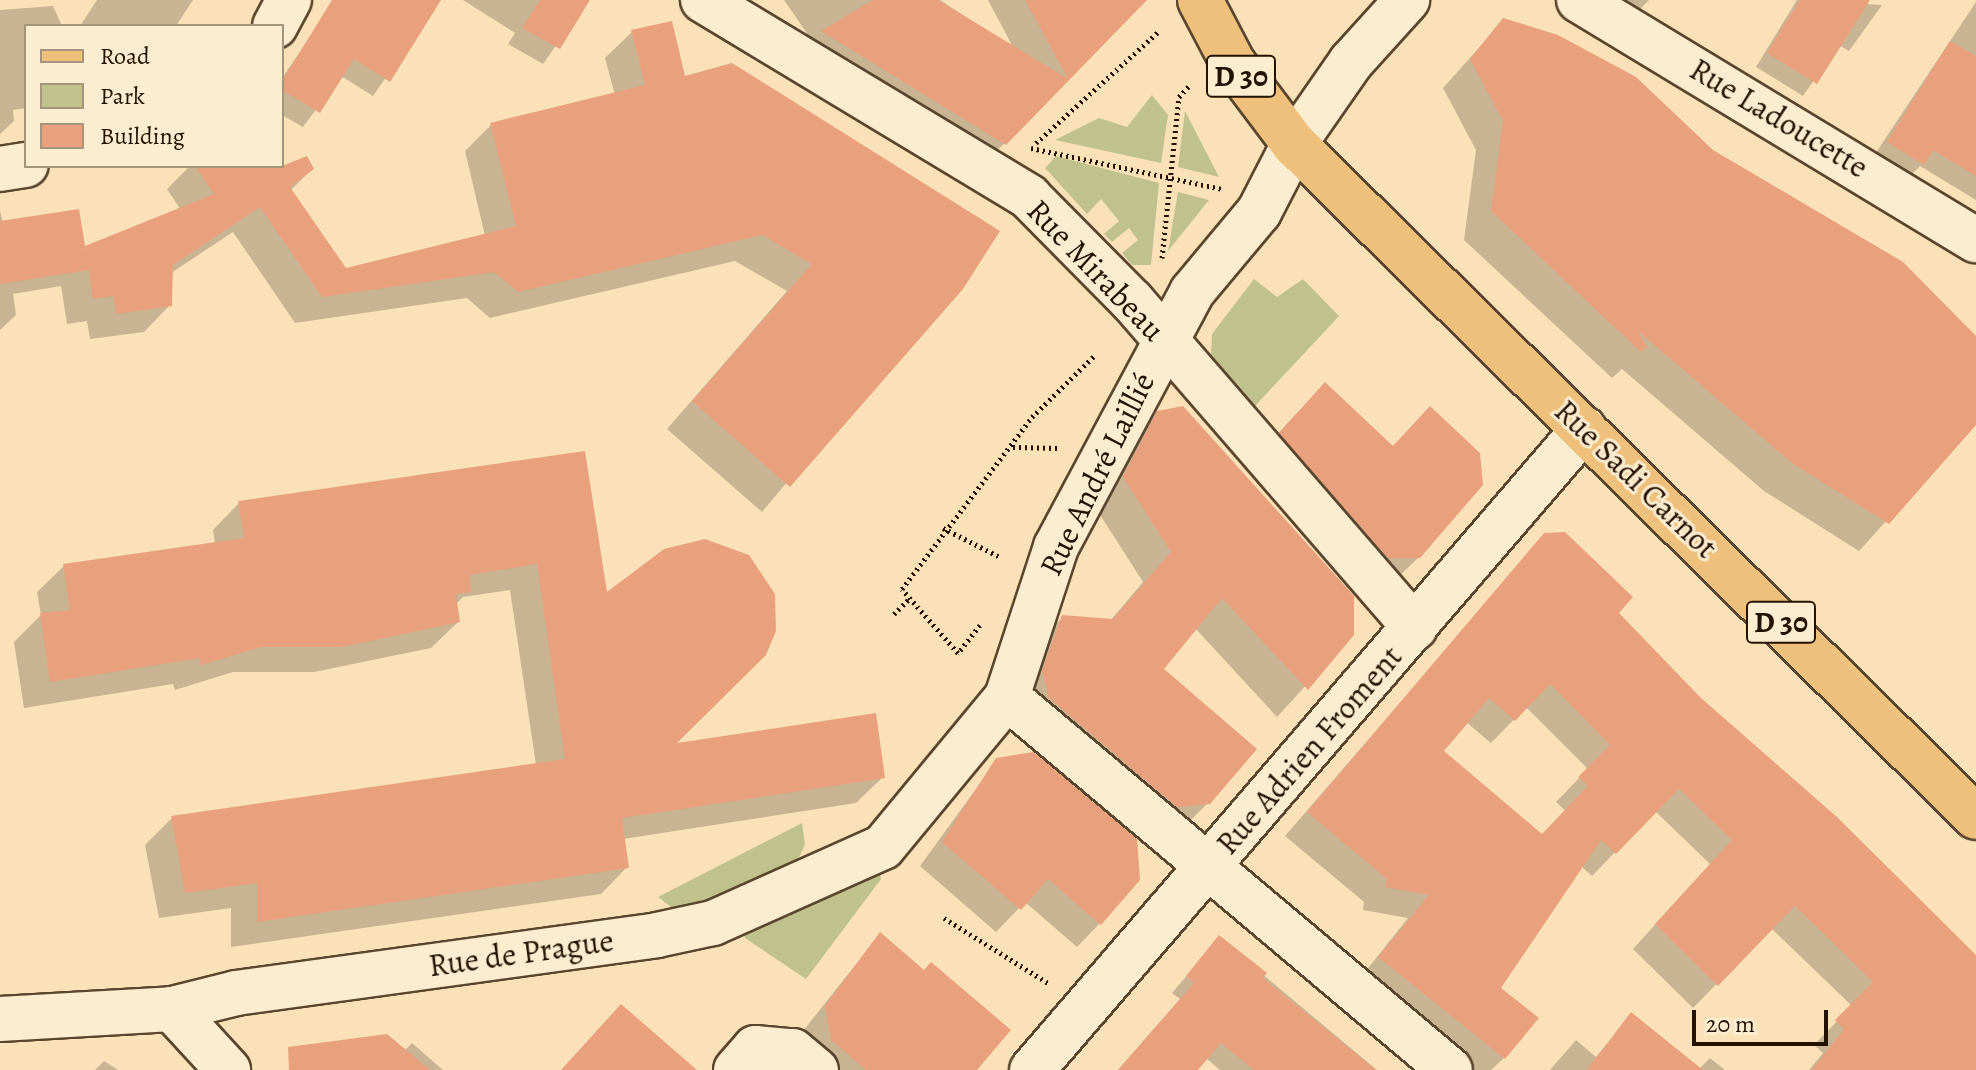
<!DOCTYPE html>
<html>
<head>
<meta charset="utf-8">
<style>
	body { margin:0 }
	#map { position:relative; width:1976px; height:1070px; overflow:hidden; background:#fbe1b7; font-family:Alegreya,serif }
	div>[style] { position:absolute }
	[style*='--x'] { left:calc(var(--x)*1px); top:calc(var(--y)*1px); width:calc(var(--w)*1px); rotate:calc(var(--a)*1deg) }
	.green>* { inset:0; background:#c0c28d }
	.shadow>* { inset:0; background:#0003 }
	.building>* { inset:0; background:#e9a07d }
	.path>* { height:5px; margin-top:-2.5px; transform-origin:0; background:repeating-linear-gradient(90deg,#241100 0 2px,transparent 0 6px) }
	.roads { filter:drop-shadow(2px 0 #5a452e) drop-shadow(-2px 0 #5a452e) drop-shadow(0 2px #5a452e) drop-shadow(0 -2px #5a452e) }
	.minor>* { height:44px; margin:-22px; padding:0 22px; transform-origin:22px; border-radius:22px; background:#fcecd0 }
	.major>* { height:44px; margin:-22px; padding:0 22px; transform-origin:22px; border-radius:22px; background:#eec07c }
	span { translate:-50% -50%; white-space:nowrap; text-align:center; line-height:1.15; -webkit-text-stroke:6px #fcecd0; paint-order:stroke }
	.shield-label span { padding:2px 6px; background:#fcecd0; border:2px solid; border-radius:6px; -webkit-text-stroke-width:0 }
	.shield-label { font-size:30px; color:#241100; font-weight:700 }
	.street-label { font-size:32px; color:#241100 }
	.legend { position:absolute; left:24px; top:24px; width:260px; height:144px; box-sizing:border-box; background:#fcecd0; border:2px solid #a6947d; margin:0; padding:10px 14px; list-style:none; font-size:24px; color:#241100 }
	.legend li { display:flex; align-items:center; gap:16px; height:40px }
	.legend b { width:40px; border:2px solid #a6947d }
	.scale { position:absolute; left:1692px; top:1010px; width:136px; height:36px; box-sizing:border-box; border:4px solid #241100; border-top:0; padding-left:10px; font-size:24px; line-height:28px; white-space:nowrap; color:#241100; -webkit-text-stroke:6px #fcecd0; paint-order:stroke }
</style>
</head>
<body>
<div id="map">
	<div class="green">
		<i style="clip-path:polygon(1152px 95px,1168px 115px,1161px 163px,1055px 140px,1099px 118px,1127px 127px)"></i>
		<i style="clip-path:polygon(1185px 111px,1219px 177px,1178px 167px)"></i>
		<i style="clip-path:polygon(1056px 156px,1159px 183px,1151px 265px,1132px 265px,1122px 253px,1138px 240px,1129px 228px,1112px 242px,1104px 234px,1119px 221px,1101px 199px,1087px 214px,1045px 168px)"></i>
		<i style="clip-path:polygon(1178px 192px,1209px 200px,1168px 251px)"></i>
		<i style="clip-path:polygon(1254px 279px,1277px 297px,1303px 279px,1339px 316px,1255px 406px,1211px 356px,1212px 334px)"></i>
		<i style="clip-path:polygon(802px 823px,805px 844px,795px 867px,683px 916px,658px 897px)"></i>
		<i style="clip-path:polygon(878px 866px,881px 879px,806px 979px,745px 938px,740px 923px)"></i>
	</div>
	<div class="shadow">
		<i style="clip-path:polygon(97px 0,193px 0,176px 26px,80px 26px)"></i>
		<i style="clip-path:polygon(336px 0,439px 0,373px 96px,341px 76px,303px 127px,282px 115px,282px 78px)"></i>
		<i style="clip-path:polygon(463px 0,588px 0,543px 64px,508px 44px,515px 33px)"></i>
		<i style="clip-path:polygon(784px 0,940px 0,1014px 49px,988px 0,1136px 0,1139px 6px,980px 168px,813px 42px)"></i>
		<i style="clip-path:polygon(1583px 0,1649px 0,1625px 25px)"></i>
		<i style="clip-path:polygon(1797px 0,1882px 5px,1849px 51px,1839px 45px,1803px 96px,1756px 67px)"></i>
		<i style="clip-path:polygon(1976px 2px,1976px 200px,1920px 166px,1907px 179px,1873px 157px)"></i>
		<i style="clip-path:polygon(53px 6px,62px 26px,26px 26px,26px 108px,13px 110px,14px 121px,0 134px,0 10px)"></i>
		<i style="clip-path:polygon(1503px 21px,1711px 151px,1976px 346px,1976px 422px,1859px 551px,1764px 491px,1622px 369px,1612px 378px,1464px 240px,1476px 150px,1443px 88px)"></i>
		<i style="clip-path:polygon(632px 32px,684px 79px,997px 231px,762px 512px,667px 429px,787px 291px,735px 261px,490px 318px,467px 298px,295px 323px,233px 232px,171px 273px,170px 305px,144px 332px,90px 339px,87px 321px,67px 324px,61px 286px,13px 294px,16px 315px,0 330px,0 211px,3px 223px,84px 251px,181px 210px,167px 189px,190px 166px,312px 169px,290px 191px,345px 271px,485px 236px,465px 151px,491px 125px,615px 95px,605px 58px)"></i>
		<i style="clip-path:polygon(1158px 413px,1352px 635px,1277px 717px,1195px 628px,1161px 669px,1208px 803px,1179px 832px,1021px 727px,1034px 646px,1063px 617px,1110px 621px,1143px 582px,1095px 507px,1128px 443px)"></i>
		<i style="clip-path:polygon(1296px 414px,1419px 557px,1389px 586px,1251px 463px)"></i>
		<i style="clip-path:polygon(584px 453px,605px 595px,671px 746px,883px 777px,856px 803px,623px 839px,627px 867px,601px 894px,231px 947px,231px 908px,159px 918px,145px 845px,172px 818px,536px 765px,510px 590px,463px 597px,455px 605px,458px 622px,431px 648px,314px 672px,233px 672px,175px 690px,173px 684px,24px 708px,14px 642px,41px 615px,37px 592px,64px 566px,215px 544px,213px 530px,239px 503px)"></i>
		<i style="clip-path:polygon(evenodd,1545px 535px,1700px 699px,1976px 956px,1976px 1070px,1809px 1070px,1823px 1053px,1814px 1045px,1852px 1006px,1771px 928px,1693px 1008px,1633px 949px,1710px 864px,1655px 811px,1592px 876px,1581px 866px,1499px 988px,1504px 1058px,1491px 1070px,1467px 1070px,1357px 982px,1408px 918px,1363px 910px,1364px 902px,1285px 836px,1545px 535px,1526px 707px,1588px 769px,1556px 802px,1566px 811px,1541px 836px,1441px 751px,1466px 722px,1491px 743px,1526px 707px)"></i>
		<i style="clip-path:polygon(997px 760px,1100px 923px,1077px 947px,1025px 902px,996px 932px,920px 866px)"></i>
		<i style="clip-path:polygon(880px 934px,974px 1070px,815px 1070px,808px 1064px,803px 1031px)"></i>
		<i style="clip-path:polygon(1219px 938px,1377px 1070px,1220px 1070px,1206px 1058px,1196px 1070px,1118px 1070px,1180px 999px,1172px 993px)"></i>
		<i style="clip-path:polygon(1631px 1015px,1699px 1069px,1710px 1058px,1725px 1070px,1550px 1070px,1576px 1040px,1596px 1057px)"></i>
		<i style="clip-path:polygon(412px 1043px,443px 1070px,303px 1070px,404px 1051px)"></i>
		<i style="clip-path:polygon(104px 1061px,118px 1070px,95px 1070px)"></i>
	</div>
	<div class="building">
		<i style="clip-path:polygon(332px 0,441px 0,390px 82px,354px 59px,320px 113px,282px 90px,282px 81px)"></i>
		<i style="clip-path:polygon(540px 0,590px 0,560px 49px,522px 28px)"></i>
		<i style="clip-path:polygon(873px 0,938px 0,1068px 79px,1025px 0,1147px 0,1006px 145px,821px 31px)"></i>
		<i style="clip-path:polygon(1800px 0,1870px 0,1817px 84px,1767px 53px)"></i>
		<i style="clip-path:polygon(1503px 18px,1558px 35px,1636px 77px,1713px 150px,1903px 262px,1976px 336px,1976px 425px,1889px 524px,1792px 463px,1638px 331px,1647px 347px,1641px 352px,1491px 211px,1503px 121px,1470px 59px)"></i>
		<i style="clip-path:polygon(672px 21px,685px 76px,732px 63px,1000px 231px,963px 289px,790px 487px,692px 401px,812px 264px,762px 235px,518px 292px,494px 272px,322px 297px,260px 207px,173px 265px,172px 306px,116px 314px,113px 296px,93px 299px,85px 246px,214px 194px,195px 166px,277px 168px,307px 156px,314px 169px,290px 187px,346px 268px,516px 226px,490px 123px,645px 85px,631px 30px)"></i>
		<i style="clip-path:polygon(1950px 41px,1976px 56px,1976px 176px,1933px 150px,1924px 165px,1887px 142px)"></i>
		<i style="clip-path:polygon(79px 209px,89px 270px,0 284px,0 221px)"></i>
		<i style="clip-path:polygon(1325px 382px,1393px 446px,1430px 406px,1480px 453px,1483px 485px,1420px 558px,1388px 558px,1279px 433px)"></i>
		<i style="clip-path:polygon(1183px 406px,1354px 596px,1354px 635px,1308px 690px,1222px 598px,1164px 669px,1257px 749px,1210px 804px,1177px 807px,1049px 698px,1042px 671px,1062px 615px,1113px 619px,1171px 552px,1123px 477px,1157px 411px)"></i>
		<i style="clip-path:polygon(585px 451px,607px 592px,664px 549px,705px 539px,749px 555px,775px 594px,776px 631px,766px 655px,677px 743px,876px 713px,885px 778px,622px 818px,629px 868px,257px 922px,257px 883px,185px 893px,171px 816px,565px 759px,537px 564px,469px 575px,471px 592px,456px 594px,460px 622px,342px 647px,261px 647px,201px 665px,200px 658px,50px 682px,40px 613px,70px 610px,63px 564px,244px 538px,238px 501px)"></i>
		<i style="clip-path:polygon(evenodd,1565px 532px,1633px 597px,1619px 613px,1701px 698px,1837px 817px,1976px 955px,1976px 1070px,1812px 1070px,1844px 1029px,1835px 1020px,1873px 982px,1795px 906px,1718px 986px,1655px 924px,1732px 840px,1679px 789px,1616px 854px,1601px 840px,1501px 988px,1539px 1018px,1505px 1059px,1378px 957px,1429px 895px,1385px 887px,1387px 879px,1307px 812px,1544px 533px,1565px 532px,1550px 684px,1610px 745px,1578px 777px,1588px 786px,1542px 834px,1444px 751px,1489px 698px,1515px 721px,1550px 684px)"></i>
		<i style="clip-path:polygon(1034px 752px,1137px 839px,1140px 880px,1101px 925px,1048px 879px,1021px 910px,942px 842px,996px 758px)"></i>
		<i style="clip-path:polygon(880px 932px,924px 970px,931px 962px,1011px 1030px,977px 1070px,866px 1070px,831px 1040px,825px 1006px)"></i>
		<i style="clip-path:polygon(1219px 935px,1267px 973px,1263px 978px,1376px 1070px,1254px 1070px,1221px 1043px,1198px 1070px,1118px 1070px,1194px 983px,1186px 976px)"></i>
		<i style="clip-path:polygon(621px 1004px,697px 1070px,561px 1070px)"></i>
		<i style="clip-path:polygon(1631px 1012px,1703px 1070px,1587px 1070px)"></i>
		<i style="clip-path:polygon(387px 1034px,430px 1070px,289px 1070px,288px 1047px)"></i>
	</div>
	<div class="path">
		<i style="--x:1036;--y:143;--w:166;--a:-42.3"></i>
		<i style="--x:1031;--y:148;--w:195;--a:12.1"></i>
		<i style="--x:1162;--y:258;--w:162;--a:-84"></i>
		<i style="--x:1179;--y:97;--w:15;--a:-48"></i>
		<i style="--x:1013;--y:447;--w:46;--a:1.2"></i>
		<i style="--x:943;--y:528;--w:64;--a:27"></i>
		<i style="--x:894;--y:614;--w:23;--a:-45"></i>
		<i style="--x:980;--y:625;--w:36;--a:128"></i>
		<i style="--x:958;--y:653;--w:85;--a:-131.2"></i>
		<i style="--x:902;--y:589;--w:216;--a:-52.9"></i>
		<i style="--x:1032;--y:417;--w:88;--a:-44.5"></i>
		<i style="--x:944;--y:918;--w:123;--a:32"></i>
	</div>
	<div class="roads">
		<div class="minor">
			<i style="--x:703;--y:0;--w:381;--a:31.1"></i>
			<i style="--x:1029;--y:197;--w:146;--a:45.3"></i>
			<i style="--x:1132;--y:301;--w:432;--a:49.1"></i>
			<i style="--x:1579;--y:0;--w:464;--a:31.2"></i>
			<i style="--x:275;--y:26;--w:30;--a:-62"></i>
			<i style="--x:0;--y:169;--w:26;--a:-9"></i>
			<i style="--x:1007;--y:697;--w:579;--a:40.1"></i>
			<i style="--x:172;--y:1009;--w:83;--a:47.4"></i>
			<i style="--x:0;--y:1019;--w:172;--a:-3.3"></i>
			<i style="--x:172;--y:1009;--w:66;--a:-14"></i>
			<i style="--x:236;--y:993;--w:425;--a:-7.8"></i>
			<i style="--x:657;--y:935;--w:57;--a:-12.1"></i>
			<i style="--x:713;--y:923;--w:186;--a:-24.1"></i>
			<i style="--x:883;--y:847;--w:195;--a:-50.4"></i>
			<i style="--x:1007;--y:697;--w:158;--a:-71.9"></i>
			<i style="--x:1056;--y:547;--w:289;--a:-61.9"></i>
			<i style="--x:1192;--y:292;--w:104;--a:-50.1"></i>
			<i style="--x:1259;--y:212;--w:76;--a:-62.8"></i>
			<i style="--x:1294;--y:144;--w:100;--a:-55.2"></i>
			<i style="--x:1351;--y:62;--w:84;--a:-47.9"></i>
			<i style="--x:736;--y:1070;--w:29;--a:-49"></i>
			<i style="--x:755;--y:1048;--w:38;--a:5"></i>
			<i style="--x:793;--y:1051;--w:30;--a:40"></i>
			<i style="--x:1032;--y:1070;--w:846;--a:-49.27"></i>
		</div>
		<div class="major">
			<i style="--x:1200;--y:0;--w:71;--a:62.4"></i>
			<i style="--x:1233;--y:63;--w:101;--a:53"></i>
			<i style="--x:1294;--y:144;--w:958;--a:44.62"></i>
		</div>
	</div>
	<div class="shield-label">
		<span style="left:1241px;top:76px">D 30</span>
		<span style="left:1781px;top:622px">D 30</span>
	</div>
	<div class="street-label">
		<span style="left:1779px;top:118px;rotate:31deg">Rue Ladoucette</span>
		<span style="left:1096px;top:270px;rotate:46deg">Rue Mirabeau</span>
		<span style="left:1097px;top:474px;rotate:-64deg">Rue André Laillié</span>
		<span style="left:1636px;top:479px;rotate:44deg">Rue Sadi Carnot</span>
		<span style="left:1309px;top:750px;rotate:-49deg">Rue Adrien Froment</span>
		<span style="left:521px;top:953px;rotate:-8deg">Rue de Prague</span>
	</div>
	<ul class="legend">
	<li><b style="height:10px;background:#eec07c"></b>Road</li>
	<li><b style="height:22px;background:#c0c28d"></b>Park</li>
	<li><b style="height:22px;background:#e9a07d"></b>Building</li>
	</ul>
	<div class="scale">20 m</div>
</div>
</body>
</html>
